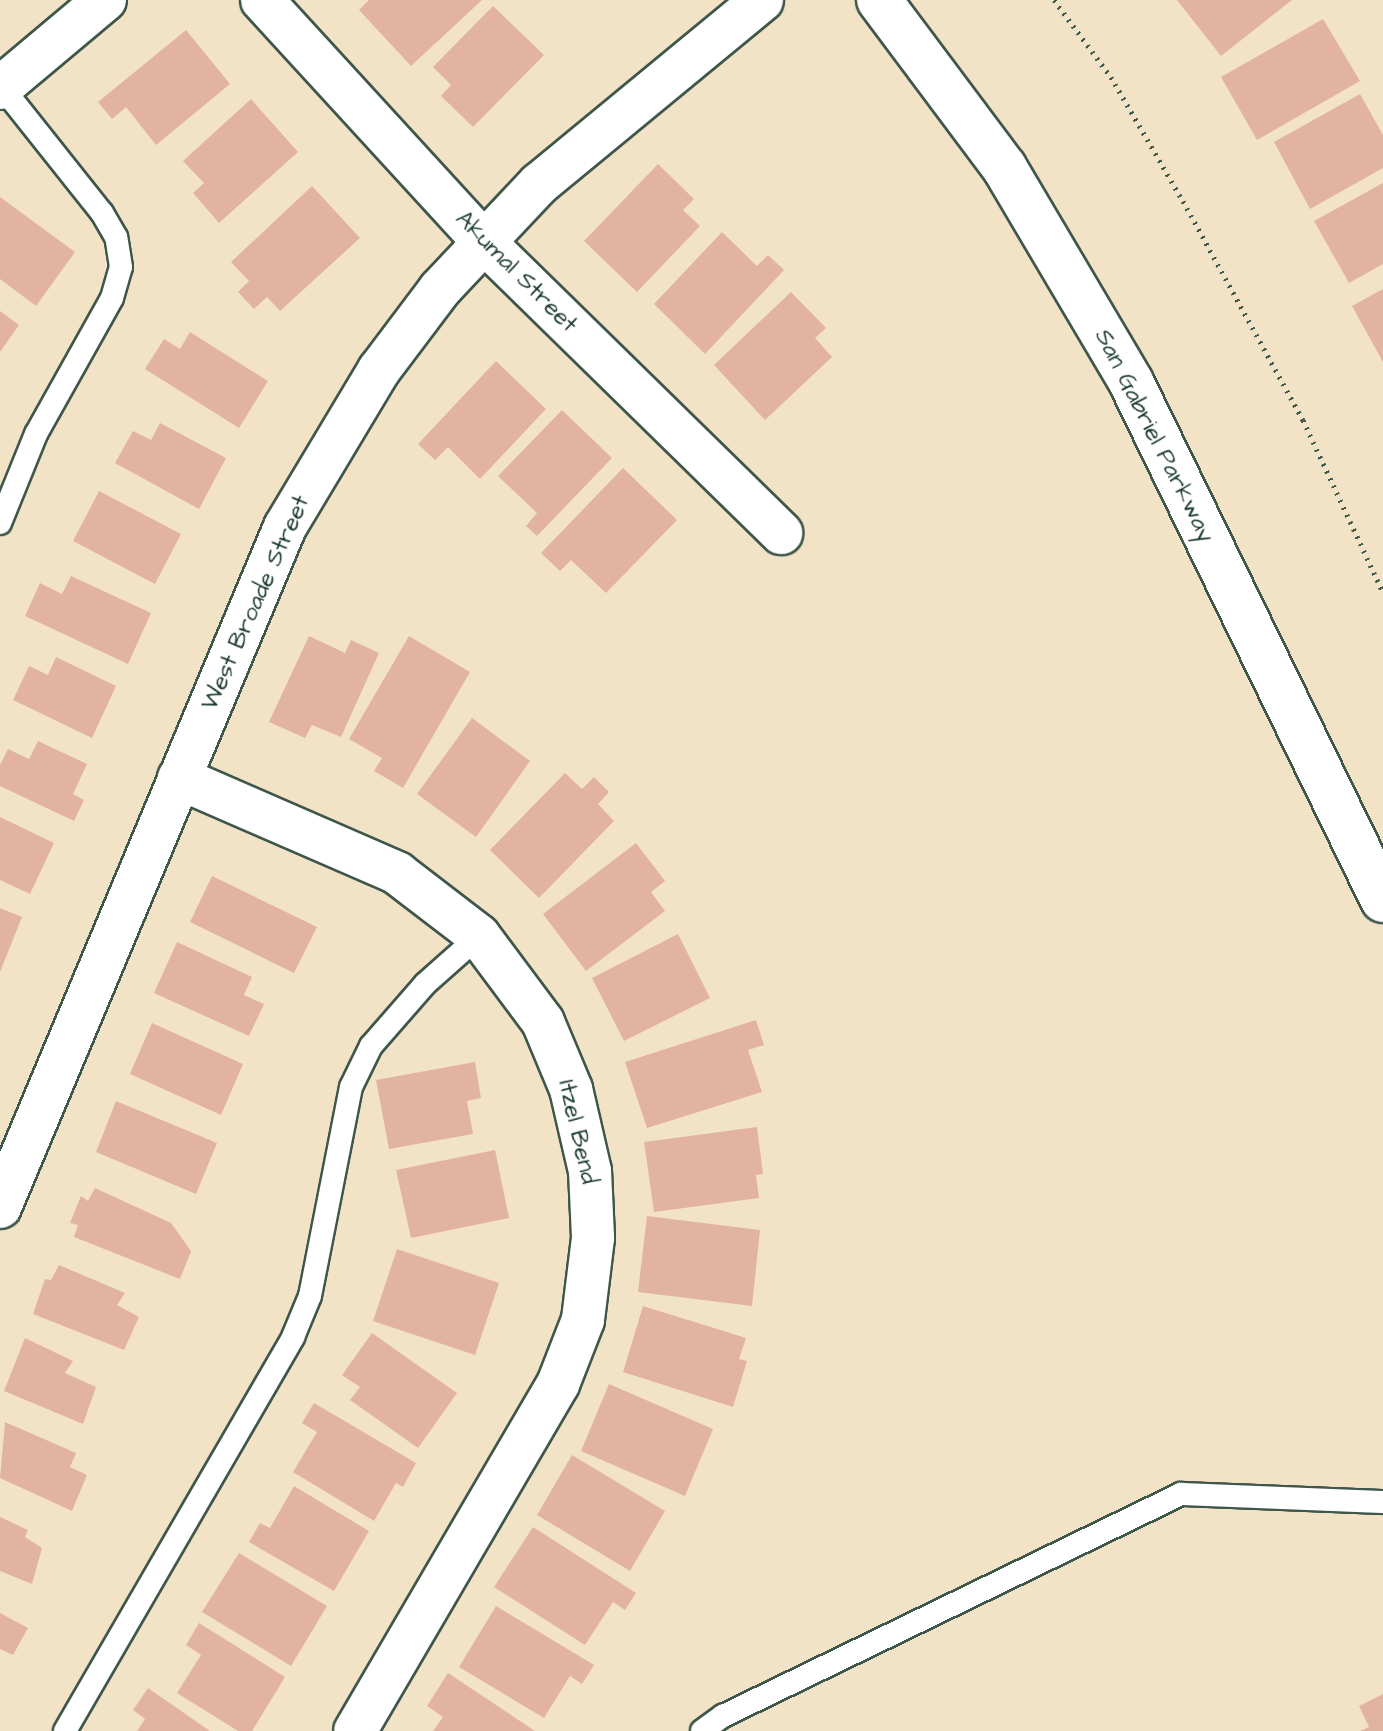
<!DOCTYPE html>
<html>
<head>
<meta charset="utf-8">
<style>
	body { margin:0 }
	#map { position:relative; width:1383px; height:1731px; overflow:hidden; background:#f2e3c7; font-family:"Architects Daughter",sans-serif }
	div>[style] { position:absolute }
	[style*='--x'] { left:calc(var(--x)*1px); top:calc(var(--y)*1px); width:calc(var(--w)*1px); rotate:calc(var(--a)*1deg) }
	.building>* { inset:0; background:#e3b3a2 }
	.path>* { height:5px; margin-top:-2.5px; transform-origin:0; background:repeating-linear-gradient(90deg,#3f564a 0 2px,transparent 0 8px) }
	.roads { filter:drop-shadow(2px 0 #3f564a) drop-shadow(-2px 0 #3f564a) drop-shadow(0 2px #3f564a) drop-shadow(0 -2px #3f564a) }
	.service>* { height:22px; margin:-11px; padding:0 11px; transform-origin:11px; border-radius:11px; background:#fff }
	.minor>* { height:42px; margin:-21px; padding:0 21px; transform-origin:21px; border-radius:21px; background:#fff }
	.tertiary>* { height:44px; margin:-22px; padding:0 22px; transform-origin:22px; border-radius:22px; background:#fff }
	span { translate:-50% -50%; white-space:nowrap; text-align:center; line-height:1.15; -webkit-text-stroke:8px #fff; paint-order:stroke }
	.street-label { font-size:24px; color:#1f3d34 }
</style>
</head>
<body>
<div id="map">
	<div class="building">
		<i style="clip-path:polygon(369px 0,482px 0,411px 66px,359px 10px)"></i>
		<i style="clip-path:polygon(1177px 0,1292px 0,1221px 56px)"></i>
		<i style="clip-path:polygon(493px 6px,544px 55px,473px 127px,441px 96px,451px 85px,433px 67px)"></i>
		<i style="clip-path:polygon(1323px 19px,1360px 81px,1257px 140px,1221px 77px)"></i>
		<i style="clip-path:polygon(186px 30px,230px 84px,156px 145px,126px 107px,112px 119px,98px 102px)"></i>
		<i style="clip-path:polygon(1360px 94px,1383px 135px,1383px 168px,1310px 209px,1274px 142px)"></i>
		<i style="clip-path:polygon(251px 99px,298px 152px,219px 223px,193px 193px,204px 183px,183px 161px)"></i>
		<i style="clip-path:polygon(658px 164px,694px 199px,683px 210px,700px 226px,637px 292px,584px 241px)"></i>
		<i style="clip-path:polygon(1383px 183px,1383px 264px,1349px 283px,1314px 221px)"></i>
		<i style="clip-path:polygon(312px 186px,360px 238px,280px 311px,267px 297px,254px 309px,238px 292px,249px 281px,231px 262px)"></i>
		<i style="clip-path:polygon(0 197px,75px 252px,36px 306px,0 279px)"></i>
		<i style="clip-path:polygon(722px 232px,757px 266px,768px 255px,784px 270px,705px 354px,654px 304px)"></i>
		<i style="clip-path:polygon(1383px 289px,1383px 362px,1352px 306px)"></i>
		<i style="clip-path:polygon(791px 292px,826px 328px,815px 338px,832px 357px,765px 420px,714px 365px)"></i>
		<i style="clip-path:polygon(0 311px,19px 325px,0 352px)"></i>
		<i style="clip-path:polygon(190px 332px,268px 381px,239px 428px,145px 369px,164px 339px,180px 349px)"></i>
		<i style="clip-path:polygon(496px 361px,546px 409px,480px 479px,448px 447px,435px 460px,418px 444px)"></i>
		<i style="clip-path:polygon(562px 410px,612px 458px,537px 536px,526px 526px,537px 513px,498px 476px)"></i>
		<i style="clip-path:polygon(160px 423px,226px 458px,199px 509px,115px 463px,133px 431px,151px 440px)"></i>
		<i style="clip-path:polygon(623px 468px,677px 520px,606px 593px,571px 560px,560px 571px,541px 553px)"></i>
		<i style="clip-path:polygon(99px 491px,181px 534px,155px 584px,73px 541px)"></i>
		<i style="clip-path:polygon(71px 576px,151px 613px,128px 664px,25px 616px,40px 583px,62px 594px)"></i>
		<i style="clip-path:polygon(309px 636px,345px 653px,351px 640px,379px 653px,341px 737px,312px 725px,305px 738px,269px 722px)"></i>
		<i style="clip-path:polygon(409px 636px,470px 672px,403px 788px,374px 771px,382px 758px,349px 739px)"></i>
		<i style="clip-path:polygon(56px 657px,116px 686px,92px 738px,13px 700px,29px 666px,48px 675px)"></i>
		<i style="clip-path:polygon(472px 718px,530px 761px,476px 837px,417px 794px)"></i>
		<i style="clip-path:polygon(38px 741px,87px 764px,73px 794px,84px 800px,74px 821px,0 786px,0 765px,8px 749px,29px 759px)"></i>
		<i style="clip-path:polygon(565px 773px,582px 789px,594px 777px,609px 792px,598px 804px,614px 821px,539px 898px,490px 850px)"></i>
		<i style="clip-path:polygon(0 817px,54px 843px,30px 894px,0 880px)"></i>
		<i style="clip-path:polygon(636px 843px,665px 881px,651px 892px,665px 911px,586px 971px,543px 914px)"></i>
		<i style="clip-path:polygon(212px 876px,317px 927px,294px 973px,190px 922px)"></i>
		<i style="clip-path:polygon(0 908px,22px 917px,0 972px)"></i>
		<i style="clip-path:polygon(678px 934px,710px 998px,624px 1041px,592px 978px)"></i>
		<i style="clip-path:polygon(177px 942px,252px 977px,244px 995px,264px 1004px,249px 1036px,154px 993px)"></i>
		<i style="clip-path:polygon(756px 1020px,764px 1045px,748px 1050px,762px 1092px,647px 1128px,625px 1062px)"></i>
		<i style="clip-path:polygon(152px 1023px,243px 1064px,221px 1115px,130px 1074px)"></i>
		<i style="clip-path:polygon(475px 1062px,481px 1098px,467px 1101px,473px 1134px,389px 1149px,376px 1080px)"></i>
		<i style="clip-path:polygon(116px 1101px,217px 1143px,196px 1194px,96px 1152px)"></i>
		<i style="clip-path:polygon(757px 1127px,763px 1174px,756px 1175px,759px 1198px,654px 1212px,644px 1142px)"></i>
		<i style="clip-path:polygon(495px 1150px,509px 1218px,411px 1238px,396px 1170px)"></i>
		<i style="clip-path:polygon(95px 1188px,171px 1223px,191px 1251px,180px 1279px,74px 1237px,78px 1225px,70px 1223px,81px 1196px,88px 1201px)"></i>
		<i style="clip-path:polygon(647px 1216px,760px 1230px,752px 1306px,638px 1292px)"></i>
		<i style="clip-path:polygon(397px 1249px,499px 1283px,475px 1355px,373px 1321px)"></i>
		<i style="clip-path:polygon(59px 1265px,125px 1293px,117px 1305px,139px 1317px,124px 1350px,33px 1314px,45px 1279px,51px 1280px)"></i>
		<i style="clip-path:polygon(643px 1306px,746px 1338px,739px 1359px,747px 1361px,733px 1407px,623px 1372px)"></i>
		<i style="clip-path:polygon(372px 1333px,457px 1393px,418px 1448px,350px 1400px,360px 1387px,342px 1375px)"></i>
		<i style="clip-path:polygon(25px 1338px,73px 1361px,65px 1373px,96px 1387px,83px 1424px,4px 1391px)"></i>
		<i style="clip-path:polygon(609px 1384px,713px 1429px,685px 1496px,581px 1451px)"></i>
		<i style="clip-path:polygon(314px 1403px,416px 1463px,403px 1487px,396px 1483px,374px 1521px,293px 1472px,317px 1432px,302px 1423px)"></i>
		<i style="clip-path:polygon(5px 1422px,76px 1453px,70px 1467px,87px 1475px,72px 1511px,0 1478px)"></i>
		<i style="clip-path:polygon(572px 1455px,665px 1511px,630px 1571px,537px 1515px)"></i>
		<i style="clip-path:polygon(294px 1486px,369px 1531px,334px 1591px,249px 1542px,260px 1523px,270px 1528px)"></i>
		<i style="clip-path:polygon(0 1517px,28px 1530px,25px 1537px,42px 1548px,32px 1584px,0 1571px)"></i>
		<i style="clip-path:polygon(533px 1527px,636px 1593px,625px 1610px,613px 1602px,585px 1645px,494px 1587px)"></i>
		<i style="clip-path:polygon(239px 1553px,327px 1606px,291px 1666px,202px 1612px)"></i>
		<i style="clip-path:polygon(496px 1606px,594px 1665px,582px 1684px,570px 1676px,544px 1718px,459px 1667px)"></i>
		<i style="clip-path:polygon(0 1613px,28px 1628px,13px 1655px,0 1649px)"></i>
		<i style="clip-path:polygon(199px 1623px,285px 1677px,252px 1731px,238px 1731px,177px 1693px,201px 1655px,186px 1645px)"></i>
		<i style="clip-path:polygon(448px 1673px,535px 1731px,433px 1731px,443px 1717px,427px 1706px)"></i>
		<i style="clip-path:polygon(148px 1688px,210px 1731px,137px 1731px,145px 1719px,133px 1710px)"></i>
		<i style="clip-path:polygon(1383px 1694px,1383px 1731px,1360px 1731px,1369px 1727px,1359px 1706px)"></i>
	</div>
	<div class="path">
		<i style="--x:1054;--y:0;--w:96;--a:53.5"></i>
		<i style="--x:1111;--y:77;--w:143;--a:59.9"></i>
		<i style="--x:1183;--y:201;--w:250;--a:61.3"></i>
		<i style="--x:1303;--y:420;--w:190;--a:65.1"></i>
	</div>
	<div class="roads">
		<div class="service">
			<i style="--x:0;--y:523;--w:96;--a:-68"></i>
			<i style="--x:36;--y:434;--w:156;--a:-60.8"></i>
			<i style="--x:112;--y:298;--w:32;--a:-74"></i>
			<i style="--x:121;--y:267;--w:30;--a:-99"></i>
			<i style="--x:116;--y:237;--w:28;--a:-120"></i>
			<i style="--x:102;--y:213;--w:162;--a:-128.5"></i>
			<i style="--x:65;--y:1731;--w:455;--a:-59.9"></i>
			<i style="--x:293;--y:1337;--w:44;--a:-67.5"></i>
			<i style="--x:310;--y:1296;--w:213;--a:-78.9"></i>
			<i style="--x:351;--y:1087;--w:46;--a:-64"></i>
			<i style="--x:371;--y:1046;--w:82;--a:-48.9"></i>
			<i style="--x:425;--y:984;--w:72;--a:-41.6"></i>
			<i style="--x:702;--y:1731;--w:26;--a:-36"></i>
			<i style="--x:723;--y:1716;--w:509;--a:-25.86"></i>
			<i style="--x:1181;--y:1494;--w:202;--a:2.3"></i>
		</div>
		<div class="minor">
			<i style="--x:262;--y:0;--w:326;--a:47.5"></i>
			<i style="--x:482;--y:240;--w:419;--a:44.4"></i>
			<i style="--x:0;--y:88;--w:137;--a:-40"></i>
			<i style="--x:179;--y:778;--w:238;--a:23.5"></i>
			<i style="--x:397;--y:873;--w:103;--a:37.5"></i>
			<i style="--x:479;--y:936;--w:107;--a:53.3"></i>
			<i style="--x:543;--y:1022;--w:73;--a:67.3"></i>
			<i style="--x:571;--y:1089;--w:84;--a:77"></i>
			<i style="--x:590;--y:1171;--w:67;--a:87.4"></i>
			<i style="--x:593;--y:1238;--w:83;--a:97"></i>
			<i style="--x:583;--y:1320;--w:69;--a:111.3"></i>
			<i style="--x:558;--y:1384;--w:402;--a:120.3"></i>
			<i style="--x:0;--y:1207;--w:737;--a:-67.26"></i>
			<i style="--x:285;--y:527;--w:183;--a:-59.1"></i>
			<i style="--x:379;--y:370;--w:101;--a:-53"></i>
			<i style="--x:440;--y:289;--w:144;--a:-46.7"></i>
			<i style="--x:539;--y:184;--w:289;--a:-39.5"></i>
		</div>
		<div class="tertiary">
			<i style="--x:879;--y:0;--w:209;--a:53.2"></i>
			<i style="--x:1004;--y:167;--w:250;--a:59.4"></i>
			<i style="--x:1131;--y:382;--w:576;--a:64.06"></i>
		</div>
	</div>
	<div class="street-label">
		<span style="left:516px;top:272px;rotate:45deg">Akumal Street</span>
		<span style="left:1154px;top:436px;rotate:63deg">San Gabriel Parkway</span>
		<span style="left:256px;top:603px;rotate:-66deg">West Broade Street</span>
		<span style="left:577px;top:1132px;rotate:77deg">Itzel Bend</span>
	</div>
</div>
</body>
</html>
